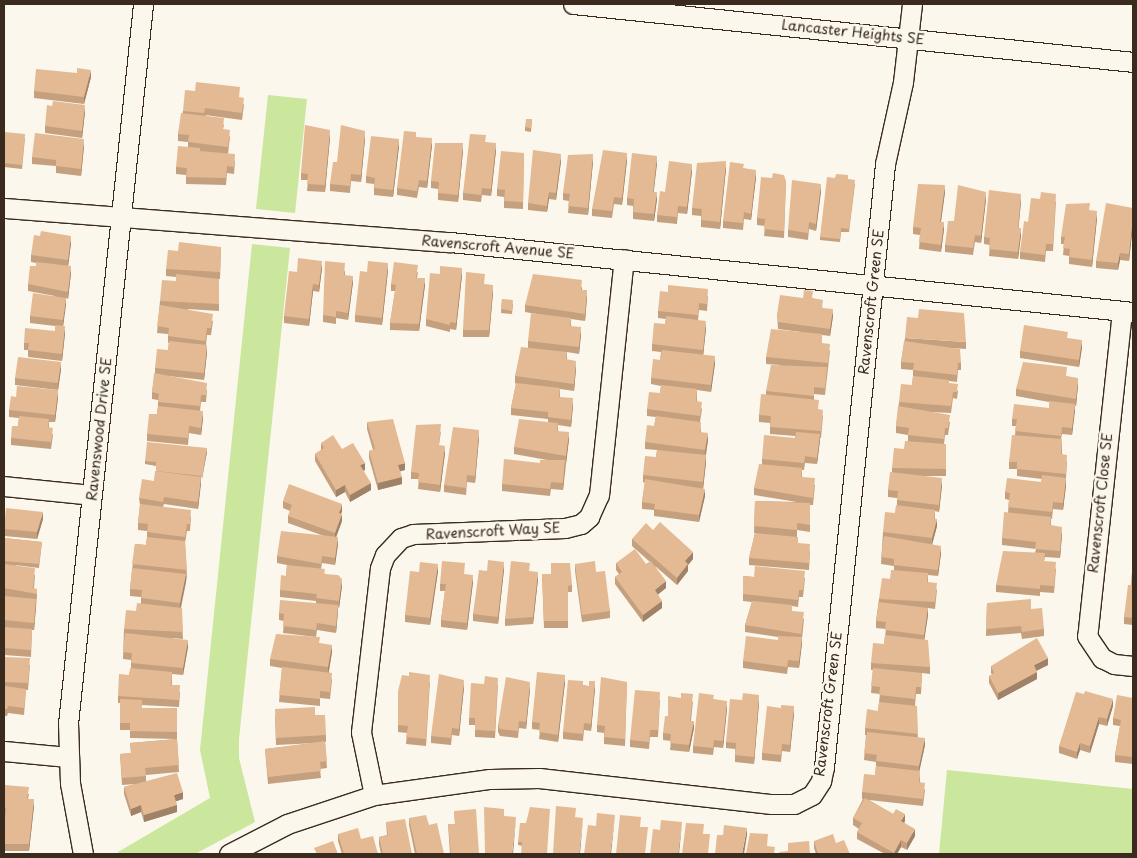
<!DOCTYPE html>
<html>
<head>
<meta charset="utf-8">
<style>
	body { margin:0 }
	#map { position:relative; width:1137px; height:858px; overflow:hidden; background:#fbf7ec; font-family:"Playpen Sans",sans-serif }
	div>[style] { position:absolute }
	[style*='--x'] { left:calc(var(--x)*1px); top:calc(var(--y)*1px); width:calc(var(--w)*1px); rotate:calc(var(--a)*1deg) }
	.green>* { inset:0; background:#cbe69d }
	.roads { filter:drop-shadow(1px 0 #3b2a1e) drop-shadow(-1px 0 #3b2a1e) drop-shadow(0 1px #3b2a1e) drop-shadow(0 -1px #3b2a1e) }
	.street>* { height:19px; margin:-9.5px; padding:0 9.5px; transform-origin:9.5px; border-radius:9.5px; background:#fbf7ec }
	.wall>* { inset:0; background:#c4a07f }
	.shaded-wall>* { inset:0; background:#a08268 }
	.building>* { inset:0; background:#e4ba94 }
	span { translate:-50% -50%; white-space:nowrap; text-align:center; line-height:1.15; -webkit-text-stroke:5px #fbf7ec; paint-order:stroke }
	.street-label { font-size:14px; color:#3b2a1e }
	.frame { position:absolute; inset:0; border:5px solid #3b2a1e; pointer-events:none }
</style>
</head>
<body>
<div id="map">
	<div class="green">
		<i style="clip-path:polygon(268px 95px,307px 99px,295px 213px,256px 209px)"></i>
		<i style="clip-path:polygon(252px 244px,290px 248px,239px 739px,239px 758px,255px 822px,195px 854px,119px 854px,118px 852px,210px 798px,200px 750px)"></i>
		<i style="clip-path:polygon(947px 770px,1133px 789px,1133px 854px,939px 854px)"></i>
	</div>
	<div class="roads">
		<div class="street">
			<i style="--x:573;--y:4;--w:563;--a:5.91"></i>
			<i style="--x:4;--y:208;--w:447;--a:4.4"></i>
			<i style="--x:450;--y:242;--w:687;--a:5.85"></i>
			<i style="--x:1122;--y:311;--w:327;--a:96.1"></i>
			<i style="--x:1087;--y:636;--w:27;--a:56"></i>
			<i style="--x:1102;--y:658;--w:13;--a:27"></i>
			<i style="--x:1114;--y:664;--w:19;--a:6"></i>
			<i style="--x:4;--y:486;--w:88;--a:5.8"></i>
			<i style="--x:4;--y:751;--w:64;--a:5.4"></i>
			<i style="--x:374;--y:795;--w:64;--a:-101.7"></i>
			<i style="--x:361;--y:732;--w:165;--a:-83.4"></i>
			<i style="--x:380;--y:568;--w:14;--a:-69"></i>
			<i style="--x:385;--y:555;--w:23;--a:-47"></i>
			<i style="--x:401;--y:538;--w:13;--a:-18"></i>
			<i style="--x:413;--y:534;--w:152;--a:-2.3"></i>
			<i style="--x:565;--y:528;--w:16;--a:-14"></i>
			<i style="--x:581;--y:524;--w:11;--a:-41"></i>
			<i style="--x:589;--y:517;--w:24;--a:-66"></i>
			<i style="--x:599;--y:495;--w:237;--a:-84"></i>
			<i style="--x:83;--y:854;--w:72;--a:-100.4"></i>
			<i style="--x:70;--y:783;--w:59;--a:-91.9"></i>
			<i style="--x:68;--y:724;--w:724;--a:-84.05"></i>
			<i style="--x:229;--y:854;--w:65;--a:-27.3"></i>
			<i style="--x:287;--y:824;--w:92;--a:-18.4"></i>
			<i style="--x:374;--y:795;--w:117;--a:-7.9"></i>
			<i style="--x:490;--y:779;--w:49;--a:-1.2"></i>
			<i style="--x:539;--y:778;--w:234;--a:6.4"></i>
			<i style="--x:772;--y:804;--w:22;--a:0"></i>
			<i style="--x:794;--y:804;--w:20;--a:-27"></i>
			<i style="--x:812;--y:795;--w:17;--a:-57"></i>
			<i style="--x:821;--y:781;--w:14;--a:-78"></i>
			<i style="--x:824;--y:767;--w:606;--a:-84.22"></i>
			<i style="--x:885;--y:164;--w:84;--a:-77.6"></i>
			<i style="--x:903;--y:82;--w:79;--a:-83.4"></i>
		</div>
	</div>
	<div class="wall">
		<i style="clip-path:polygon(91px 77px,84px 104px,34px 98px,34px 91px)"></i>
		<i style="clip-path:polygon(239px 98px,244px 105px,242px 120px,205px 115px,224px 125px,223px 129px,230px 137px,228px 154px,235px 161px,234px 174px,227px 173px,226px 185px,186px 184px,186px 175px,176px 174px,176px 167px,188px 147px,188px 142px,178px 141px,178px 134px,183px 111px)"></i>
		<i style="clip-path:polygon(85px 112px,82px 138px,45px 133px,45px 126px)"></i>
		<i style="clip-path:polygon(532px 119px,531px 132px,525px 131px,525px 127px)"></i>
		<i style="clip-path:polygon(4px 132px,25px 138px,22px 169px,4px 167px)"></i>
		<i style="clip-path:polygon(330px 137px,325px 192px,307px 191px,308px 180px,301px 180px,301px 173px)"></i>
		<i style="clip-path:polygon(416px 137px,432px 145px,427px 188px,419px 187px,417px 198px,397px 195px,397px 188px)"></i>
		<i style="clip-path:polygon(365px 138px,361px 182px,351px 181px,350px 193px,330px 191px,330px 184px,337px 162px)"></i>
		<i style="clip-path:polygon(486px 142px,496px 150px,491px 196px,482px 195px,481px 202px,463px 200px,463px 193px)"></i>
		<i style="clip-path:polygon(84px 146px,81px 176px,56px 173px,56px 166px,32px 164px,32px 157px)"></i>
		<i style="clip-path:polygon(399px 146px,393px 197px,374px 195px,374px 184px,366px 183px,366px 176px)"></i>
		<i style="clip-path:polygon(463px 150px,458px 202px,438px 200px,438px 189px,431px 188px,431px 181px)"></i>
		<i style="clip-path:polygon(524px 153px,523px 209px,504px 208px,504px 197px,497px 196px,497px 189px)"></i>
		<i style="clip-path:polygon(627px 160px,622px 205px,614px 204px,612px 218px,592px 216px,592px 209px)"></i>
		<i style="clip-path:polygon(561px 161px,556px 200px,549px 199px,547px 212px,528px 210px,528px 203px)"></i>
		<i style="clip-path:polygon(593px 161px,588px 215px,568px 213px,569px 201px,563px 200px,563px 193px)"></i>
		<i style="clip-path:polygon(657px 163px,653px 192px,657px 199px,654px 221px,633px 219px,633px 206px,627px 205px,627px 198px)"></i>
		<i style="clip-path:polygon(726px 168px,720px 229px,701px 227px,701px 216px,692px 215px,692px 208px)"></i>
		<i style="clip-path:polygon(744px 168px,756px 177px,751px 220px,744px 219px,743px 230px,723px 228px,723px 221px)"></i>
		<i style="clip-path:polygon(692px 171px,687px 214px,678px 213px,677px 224px,657px 222px,657px 215px,665px 192px)"></i>
		<i style="clip-path:polygon(772px 178px,786px 181px,784px 238px,764px 236px,765px 226px,757px 225px,757px 218px)"></i>
		<i style="clip-path:polygon(848px 179px,855px 184px,849px 232px,841px 232px,840px 242px,820px 240px,820px 237px)"></i>
		<i style="clip-path:polygon(821px 191px,816px 231px,809px 229px,808px 240px,788px 237px,788px 230px)"></i>
		<i style="clip-path:polygon(945px 192px,941px 222px,944px 229px,941px 252px,919px 249px,920px 235px,913px 234px,913px 227px)"></i>
		<i style="clip-path:polygon(986px 199px,981px 243px,975px 242px,973px 255px,945px 252px,945px 245px,954px 221px)"></i>
		<i style="clip-path:polygon(1021px 201px,1018px 228px,1021px 235px,1018px 259px,989px 256px,990px 245px,984px 244px,984px 237px)"></i>
		<i style="clip-path:polygon(1056px 201px,1053px 251px,1046px 251px,1045px 262px,1020px 259px,1020px 252px,1028px 222px)"></i>
		<i style="clip-path:polygon(1133px 208px,1133px 224px,1129px 261px,1120px 260px,1118px 270px,1096px 268px,1096px 261px)"></i>
		<i style="clip-path:polygon(1090px 210px,1097px 218px,1092px 267px,1069px 264px,1069px 256px,1063px 255px,1064px 244px,1061px 244px,1061px 237px)"></i>
		<i style="clip-path:polygon(71px 243px,68px 266px,71px 273px,68px 299px,66px 298px,63px 326px,65px 333px,62px 361px,28px 357px,28px 350px,24px 350px,24px 343px,55px 331px,55px 326px,30px 323px,30px 316px,55px 296px,28px 291px,28px 284px,36px 266px,36px 263px,31px 262px,31px 255px)"></i>
		<i style="clip-path:polygon(221px 247px,220px 279px,216px 279px,219px 279px,219px 311px,187px 309px,213px 321px,211px 335px,207px 335px,206px 345px,207px 352px,204px 380px,168px 376px,207px 390px,206px 402px,201px 402px,200px 411px,203px 418px,201px 435px,189px 433px,188px 445px,147px 441px,147px 434px,157px 414px,158px 406px,158px 400px,152px 399px,152px 392px,155px 373px,155px 368px,168px 350px,169px 343px,168px 343px,168px 334px,157px 333px,160px 301px,176px 281px,176px 277px,166px 276px,166px 269px,178px 251px)"></i>
		<i style="clip-path:polygon(322px 268px,319px 292px,313px 291px,309px 326px,284px 323px,284px 316px,297px 272px)"></i>
		<i style="clip-path:polygon(345px 270px,345px 275px,353px 282px,348px 320px,336px 318px,336px 324px,323px 322px,323px 315px)"></i>
		<i style="clip-path:polygon(388px 270px,382px 325px,355px 322px,355px 315px,367px 272px)"></i>
		<i style="clip-path:polygon(418px 272px,417px 278px,425px 285px,419px 331px,390px 330px,390px 323px,395px 291px,391px 291px,391px 284px)"></i>
		<i style="clip-path:polygon(462px 275px,456px 330px,450px 329px,450px 332px,426px 326px,426px 319px)"></i>
		<i style="clip-path:polygon(484px 284px,493px 292px,489px 337px,463px 337px,463px 330px)"></i>
		<i style="clip-path:polygon(582px 287px,582px 290px,587px 297px,585px 321px,571px 319px,571px 326px,581px 334px,579px 354px,567px 352px,567px 360px,576px 368px,574px 391px,560px 389px,560px 397px,573px 405px,571px 427px,558px 425px,558px 431px,569px 439px,563px 490px,551px 489px,550px 496px,502px 491px,502px 484px,540px 463px,547px 460px,514px 454px,514px 447px,548px 422px,548px 419px,511px 415px,511px 408px,516px 384px,515px 383px,515px 376px,528px 348px,528px 341px,542px 315px,525px 312px,525px 305px)"></i>
		<i style="clip-path:polygon(708px 296px,707px 311px,699px 310px,698px 320px,706px 328px,703px 355px,715px 363px,711px 392px,697px 390px,697px 401px,702px 409px,700px 422px,701px 432px,708px 440px,706px 455px,706px 462px,703px 489px,705px 496px,699px 522px,654px 516px,654px 510px,642px 509px,642px 502px,645px 483px,643px 482px,643px 475px,656px 457px,657px 450px,645px 449px,645px 442px,654px 426px,656px 417px,647px 416px,647px 409px,660px 393px,661px 386px,651px 384px,651px 378px,660px 360px,661px 352px,652px 351px,652px 344px,665px 324px,666px 319px,658px 318px,658px 311px)"></i>
		<i style="clip-path:polygon(803px 298px,813px 298px,823px 308px,833px 316px,830px 336px,822px 335px,822px 343px,830px 351px,825px 395px,814px 394px,814px 399px,818px 409px,823px 416px,821px 438px,820px 438px,817px 464px,805px 463px,804px 470px,802px 470px,802px 477px,815px 485px,813px 505px,810px 505px,810px 532px,797px 530px,797px 537px,798px 543px,810px 551px,809px 570px,749px 565px,749px 558px,755px 533px,754px 533px,755px 501px,797px 502px,754px 495px,754px 488px,762px 465px,762px 459px,795px 438px,795px 436px,770px 434px,770px 423px,759px 422px,759px 415px,766px 395px,766px 391px,780px 365px,766px 364px,766px 357px,801px 332px,778px 329px,777px 314px)"></i>
		<i style="clip-path:polygon(502px 299px,513px 304px,512px 314px,501px 313px)"></i>
		<i style="clip-path:polygon(905px 338px,966px 342px,966px 349px,951px 348px,961px 363px,961px 370px,958px 370px,957px 382px,949px 381px,949px 383px,958px 391px,957px 399px,953px 398px,951px 413px,930px 412px,950px 422px,948px 435px,945px 435px,944px 444px,946px 444px,946px 476px,924px 476px,942px 485px,939px 512px,935px 511px,935px 519px,937px 526px,932px 544px,941px 553px,938px 576px,928px 575px,928px 582px,937px 590px,935px 609px,928px 608px,928px 615px,924px 639px,930px 667px,930px 674px,922px 673px,921px 694px,916px 694px,915px 706px,918px 738px,925px 745px,919px 770px,920px 778px,920px 782px,925px 790px,923px 806px,869px 800px,905px 821px,904px 822px,915px 836px,907px 850px,901px 847px,897px 854px,885px 854px,857px 839px,857px 832px,859px 829px,853px 825px,853px 818px,863px 799px,862px 799px,862px 792px,875px 775px,876px 766px,876px 762px,864px 760px,866px 735px,865px 735px,865px 728px,878px 711px,880px 694px,871px 693px,873px 670px,871px 670px,871px 663px,884px 644px,886px 629px,876px 628px,876px 621px,879px 599px,890px 579px,894px 570px,894px 566px,881px 564px,883px 532px,895px 513px,897px 505px,897px 498px,888px 497px,888px 490px,892px 472px,892px 468px,904px 449px,908px 441px,908px 435px,896px 433px,896px 426px,899px 402px,912px 385px,913px 376px,913px 370px,901px 369px,901px 362px)"></i>
		<i style="clip-path:polygon(1068px 338px,1082px 347px,1079px 367px,1020px 358px,1020px 351px)"></i>
		<i style="clip-path:polygon(61px 369px,58px 390px,15px 385px,15px 378px)"></i>
		<i style="clip-path:polygon(1067px 376px,1078px 385px,1076px 406px,1075px 406px,1072px 435px,1062px 434px,1061px 439px,1062px 446px,1062px 454px,1067px 462px,1066px 478px,1066px 485px,1063px 510px,1053px 509px,1052px 519px,1051px 519px,1051px 525px,1062px 534px,1060px 558px,1045px 557px,1044px 561px,1056px 569px,1054px 593px,1040px 592px,1040px 596px,996px 592px,996px 585px,1035px 553px,1036px 549px,1002px 545px,1002px 538px,1008px 513px,1009px 500px,1005px 499px,1005px 492px,1041px 482px,1042px 479px,1017px 476px,1017px 469px,1009px 469px,1009px 462px,1015px 435px,1016px 426px,1012px 426px,1012px 419px,1049px 408px,1049px 402px,1016px 396px,1016px 389px)"></i>
		<i style="clip-path:polygon(58px 397px,55px 422px,49px 422px,49px 427px,53px 435px,51px 449px,11px 445px,11px 438px,18px 426px,19px 418px,9px 417px,9px 410px)"></i>
		<i style="clip-path:polygon(367px 422px,405px 470px,400px 471px,402px 484px,378px 490px,369px 458px,369px 451px,373px 450px,367px 429px)"></i>
		<i style="clip-path:polygon(441px 431px,439px 445px,445px 453px,440px 492px,418px 489px,419px 479px,411px 479px,411px 472px)"></i>
		<i style="clip-path:polygon(479px 437px,475px 483px,467px 482px,466px 495px,444px 492px,444px 485px)"></i>
		<i style="clip-path:polygon(321px 443px,342px 449px,365px 470px,363px 471px,371px 490px,350px 502px,345px 492px,336px 497px,315px 461px,315px 454px,321px 450px)"></i>
		<i style="clip-path:polygon(207px 452px,201px 479px,198px 509px,164px 504px,163px 507px,191px 517px,190px 531px,187px 531px,185px 543px,187px 577px,181px 608px,183px 639px,172px 638px,188px 647px,183px 675px,172px 674px,172px 685px,180px 692px,179px 707px,142px 705px,142px 708px,177px 708px,177px 739px,179px 772px,146px 775px,146px 781px,183px 799px,176px 801px,177px 812px,144px 822px,141px 812px,131px 816px,124px 794px,124px 787px,135px 784px,122px 785px,120px 754px,131px 753px,130px 743px,176px 739px,130px 738px,130px 730px,120px 730px,120px 703px,118px 703px,118px 696px,129px 675px,131px 668px,131px 660px,123px 659px,124px 629px,141px 603px,141px 597px,130px 596px,130px 589px,135px 544px,146px 545px,147px 537px,147px 531px,138px 530px,138px 523px,140px 505px,139px 498px,154px 481px,156px 472px,156px 466px,145px 464px,145px 461px)"></i>
		<i style="clip-path:polygon(283px 501px,342px 511px,341px 514px,342px 521px,336px 537px,338px 544px,335px 565px,322px 563px,321px 569px,325px 574px,342px 586px,339px 608px,338px 607px,336px 633px,317px 630px,316px 637px,283px 633px,284px 621px,279px 620px,279px 613px,316px 603px,316px 601px,280px 597px,280px 590px,286px 576px,287px 565px,277px 563px,277px 556px,324px 536px,288px 523px,288px 516px,290px 511px,283px 508px)"></i>
		<i style="clip-path:polygon(43px 519px,37px 539px,4px 536px,4px 524px)"></i>
		<i style="clip-path:polygon(653px 530px,693px 559px,688px 565px,688px 571px,677px 585px,655px 566px,666px 588px,658px 594px,662px 608px,643px 622px,615px 584px,615px 577px,619px 574px,616px 570px,616px 563px,646px 564px,650px 562px,632px 546px,632px 539px)"></i>
		<i style="clip-path:polygon(4px 538px,42px 542px,39px 568px,15px 565px,35px 575px,34px 589px,37px 589px,37px 596px,34px 630px,32px 630px,31px 657px,4px 655px)"></i>
		<i style="clip-path:polygon(1133px 561px,1133px 625px,1124px 624px,1124px 617px,1131px 585px)"></i>
		<i style="clip-path:polygon(575px 564px,596px 572px,610px 611px,610px 618px,582px 622px,575px 571px)"></i>
		<i style="clip-path:polygon(504px 569px,498px 624px,473px 621px,473px 614px,487px 571px)"></i>
		<i style="clip-path:polygon(438px 571px,430px 625px,405px 622px,405px 615px,419px 572px)"></i>
		<i style="clip-path:polygon(530px 571px,538px 579px,533px 624px,505px 626px,505px 619px)"></i>
		<i style="clip-path:polygon(464px 574px,473px 582px,467px 630px,441px 627px,441px 620px,445px 591px,440px 591px,440px 584px)"></i>
		<i style="clip-path:polygon(542px 574px,572px 585px,572px 592px,568px 592px,568px 628px,544px 628px)"></i>
		<i style="clip-path:polygon(743px 576px,754px 577px,805px 578px,803px 597px,799px 597px,798px 607px,792px 606px,792px 611px,804px 619px,799px 668px,788px 667px,787px 674px,743px 668px,743px 661px,778px 640px,778px 637px,745px 632px,745px 625px,752px 602px,743px 601px)"></i>
		<i style="clip-path:polygon(987px 603px,1031px 609px,1044px 629px,1044px 636px,1022px 639px,1021px 633px,986px 636px)"></i>
		<i style="clip-path:polygon(320px 643px,332px 652px,329px 672px,332px 680px,330px 699px,320px 698px,320px 706px,279px 702px,282px 668px,270px 666px,270px 659px)"></i>
		<i style="clip-path:polygon(4px 657px,30px 665px,28px 690px,26px 690px,24px 715px,8px 713px,7px 716px,4px 716px)"></i>
		<i style="clip-path:polygon(1048px 665px,1036px 671px,1037px 679px,998px 700px,989px 683px,989px 676px,992px 675px,991px 673px,991px 666px)"></i>
		<i style="clip-path:polygon(430px 682px,426px 746px,406px 744px,407px 733px,398px 732px,398px 691px)"></i>
		<i style="clip-path:polygon(565px 682px,558px 742px,539px 739px,540px 730px,532px 729px,532px 722px)"></i>
		<i style="clip-path:polygon(627px 682px,625px 746px,604px 744px,604px 733px,597px 732px,597px 725px)"></i>
		<i style="clip-path:polygon(498px 684px,495px 738px,475px 737px,475px 725px,469px 725px,469px 718px)"></i>
		<i style="clip-path:polygon(583px 685px,595px 688px,591px 731px,584px 730px,583px 741px,563px 739px,563px 732px)"></i>
		<i style="clip-path:polygon(464px 687px,459px 736px,452px 735px,451px 745px,431px 743px,431px 736px)"></i>
		<i style="clip-path:polygon(530px 689px,526px 729px,519px 728px,518px 738px,500px 736px,498px 732px,498px 725px)"></i>
		<i style="clip-path:polygon(1133px 698px,1133px 764px,1115px 762px,1115px 755px,1120px 726px,1113px 725px,1113px 718px)"></i>
		<i style="clip-path:polygon(660px 699px,658px 737px,650px 737px,649px 749px,630px 747px,630px 740px)"></i>
		<i style="clip-path:polygon(714px 699px,727px 708px,723px 748px,714px 747px,713px 755px,693px 753px,693px 746px)"></i>
		<i style="clip-path:polygon(693px 701px,691px 721px,694px 728px,689px 752px,670px 750px,671px 741px,663px 740px,663px 733px)"></i>
		<i style="clip-path:polygon(759px 702px,754px 764px,735px 762px,735px 749px,726px 748px,726px 742px)"></i>
		<i style="clip-path:polygon(1113px 706px,1107px 726px,1099px 724px,1090px 753px,1080px 750px,1077px 759px,1059px 753px,1059px 746px)"></i>
		<i style="clip-path:polygon(794px 713px,790px 752px,782px 751px,781px 762px,762px 760px,762px 753px)"></i>
		<i style="clip-path:polygon(275px 716px,326px 735px,326px 742px,325px 742px,327px 768px,320px 769px,321px 778px,268px 784px,265px 749px,316px 743px,276px 745px)"></i>
		<i style="clip-path:polygon(4px 785px,29px 794px,28px 799px,34px 806px,29px 851px,4px 851px,4px 828px,5px 815px,4px 815px)"></i>
		<i style="clip-path:polygon(454px 811px,479px 854px,450px 854px,448px 824px,455px 824px)"></i>
		<i style="clip-path:polygon(409px 818px,429px 825px,444px 854px,415px 854px,409px 825px)"></i>
		<i style="clip-path:polygon(386px 822px,412px 854px,381px 854px,379px 844px,379px 837px,387px 835px)"></i>
		<i style="clip-path:polygon(526px 823px,522px 846px,518px 845px,518px 842px)"></i>
		<i style="clip-path:polygon(338px 834px,378px 854px,342px 854px,338px 841px)"></i>
		<i style="clip-path:polygon(814px 841px,836px 843px,850px 854px,816px 854px,814px 848px)"></i>
	</div>
	<div class="shaded-wall">
		<i style="clip-path:polygon(91px 70px,91px 77px,84px 104px,84px 97px)"></i>
		<i style="clip-path:polygon(85px 105px,85px 112px,82px 138px,82px 131px)"></i>
		<i style="clip-path:polygon(330px 130px,330px 137px,325px 192px,325px 185px)"></i>
		<i style="clip-path:polygon(365px 131px,365px 138px,361px 182px,361px 175px)"></i>
		<i style="clip-path:polygon(432px 138px,432px 145px,427px 188px,427px 181px)"></i>
		<i style="clip-path:polygon(84px 139px,84px 146px,81px 176px,81px 169px)"></i>
		<i style="clip-path:polygon(399px 139px,399px 146px,393px 197px,393px 190px)"></i>
		<i style="clip-path:polygon(463px 143px,463px 150px,458px 202px,458px 195px)"></i>
		<i style="clip-path:polygon(496px 143px,496px 150px,491px 196px,491px 189px)"></i>
		<i style="clip-path:polygon(627px 153px,627px 160px,622px 205px,622px 198px)"></i>
		<i style="clip-path:polygon(561px 154px,561px 161px,556px 200px,556px 193px)"></i>
		<i style="clip-path:polygon(593px 154px,593px 161px,588px 215px,588px 208px)"></i>
		<i style="clip-path:polygon(657px 156px,657px 163px,653px 199px,653px 192px)"></i>
		<i style="clip-path:polygon(726px 161px,726px 168px,720px 229px,720px 222px)"></i>
		<i style="clip-path:polygon(692px 164px,692px 171px,687px 214px,687px 207px)"></i>
		<i style="clip-path:polygon(756px 170px,756px 177px,751px 220px,751px 214px)"></i>
		<i style="clip-path:polygon(821px 184px,821px 191px,816px 231px,816px 224px)"></i>
		<i style="clip-path:polygon(945px 185px,945px 192px,940px 228px,940px 222px)"></i>
		<i style="clip-path:polygon(549px 192px,549px 199px,547px 212px,547px 206px)"></i>
		<i style="clip-path:polygon(657px 192px,657px 199px,654px 221px,654px 214px)"></i>
		<i style="clip-path:polygon(986px 192px,986px 199px,981px 243px,981px 236px)"></i>
		<i style="clip-path:polygon(1021px 194px,1021px 201px,1018px 235px,1018px 228px)"></i>
		<i style="clip-path:polygon(1097px 211px,1097px 218px,1092px 267px,1092px 260px)"></i>
		<i style="clip-path:polygon(1133px 217px,1133px 224px,1129px 261px,1129px 254px)"></i>
		<i style="clip-path:polygon(944px 222px,944px 229px,941px 252px,941px 245px)"></i>
		<i style="clip-path:polygon(1021px 228px,1021px 235px,1018px 259px,1018px 252px)"></i>
		<i style="clip-path:polygon(71px 236px,71px 243px,68px 267px,68px 260px)"></i>
		<i style="clip-path:polygon(1120px 253px,1120px 260px,1118px 270px,1118px 263px)"></i>
		<i style="clip-path:polygon(322px 261px,322px 268px,319px 292px,319px 285px)"></i>
		<i style="clip-path:polygon(388px 263px,388px 270px,382px 325px,382px 318px)"></i>
		<i style="clip-path:polygon(71px 266px,71px 273px,68px 299px,68px 292px)"></i>
		<i style="clip-path:polygon(462px 268px,462px 275px,456px 330px,456px 323px)"></i>
		<i style="clip-path:polygon(353px 276px,353px 282px,348px 320px,348px 313px)"></i>
		<i style="clip-path:polygon(425px 278px,425px 285px,419px 331px,419px 324px)"></i>
		<i style="clip-path:polygon(313px 284px,313px 291px,309px 326px,309px 319px)"></i>
		<i style="clip-path:polygon(493px 285px,493px 292px,489px 337px,489px 330px)"></i>
		<i style="clip-path:polygon(587px 290px,587px 297px,585px 321px,585px 314px)"></i>
		<i style="clip-path:polygon(66px 298px,66px 305px,63px 327px,63px 320px)"></i>
		<i style="clip-path:polygon(833px 309px,833px 316px,830px 336px,830px 329px)"></i>
		<i style="clip-path:polygon(706px 321px,706px 328px,703px 357px,703px 350px)"></i>
		<i style="clip-path:polygon(65px 326px,65px 333px,62px 361px,62px 354px)"></i>
		<i style="clip-path:polygon(581px 327px,581px 334px,579px 354px,579px 347px)"></i>
		<i style="clip-path:polygon(1082px 340px,1082px 347px,1079px 367px,1079px 360px)"></i>
		<i style="clip-path:polygon(207px 345px,207px 352px,204px 380px,204px 373px)"></i>
		<i style="clip-path:polygon(715px 356px,715px 363px,711px 392px,711px 385px)"></i>
		<i style="clip-path:polygon(576px 361px,576px 368px,574px 391px,574px 384px)"></i>
		<i style="clip-path:polygon(61px 362px,61px 369px,58px 390px,58px 383px)"></i>
		<i style="clip-path:polygon(1078px 378px,1078px 385px,1076px 406px,1076px 399px)"></i>
		<i style="clip-path:polygon(58px 390px,58px 397px,55px 422px,55px 415px)"></i>
		<i style="clip-path:polygon(573px 398px,573px 405px,571px 427px,571px 420px)"></i>
		<i style="clip-path:polygon(1075px 404px,1075px 411px,1072px 435px,1072px 428px)"></i>
		<i style="clip-path:polygon(203px 411px,203px 418px,201px 435px,201px 428px)"></i>
		<i style="clip-path:polygon(479px 430px,479px 437px,475px 483px,475px 476px)"></i>
		<i style="clip-path:polygon(569px 432px,569px 439px,566px 463px,566px 456px)"></i>
		<i style="clip-path:polygon(708px 433px,708px 440px,705px 457px,705px 450px)"></i>
		<i style="clip-path:polygon(820px 434px,820px 441px,817px 464px,817px 458px)"></i>
		<i style="clip-path:polygon(445px 446px,445px 453px,440px 492px,440px 485px)"></i>
		<i style="clip-path:polygon(207px 448px,207px 452px,202px 479px,202px 476px)"></i>
		<i style="clip-path:polygon(706px 455px,706px 462px,703px 489px,703px 482px)"></i>
		<i style="clip-path:polygon(565px 460px,565px 467px,563px 490px,563px 483px)"></i>
		<i style="clip-path:polygon(365px 463px,365px 470px,360px 472px,360px 465px)"></i>
		<i style="clip-path:polygon(405px 463px,405px 470px,398px 472px,398px 465px)"></i>
		<i style="clip-path:polygon(201px 477px,201px 484px,198px 509px,198px 502px)"></i>
		<i style="clip-path:polygon(402px 477px,402px 484px,378px 490px,378px 483px)"></i>
		<i style="clip-path:polygon(942px 478px,942px 485px,939px 512px,939px 505px)"></i>
		<i style="clip-path:polygon(1066px 478px,1066px 485px,1063px 510px,1063px 503px)"></i>
		<i style="clip-path:polygon(371px 483px,371px 490px,350px 502px,350px 495px)"></i>
		<i style="clip-path:polygon(345px 485px,345px 492px,336px 497px,336px 490px)"></i>
		<i style="clip-path:polygon(705px 489px,705px 496px,699px 522px,699px 515px)"></i>
		<i style="clip-path:polygon(342px 504px,342px 511px,339px 520px,339px 513px)"></i>
		<i style="clip-path:polygon(43px 512px,43px 519px,37px 539px,37px 532px)"></i>
		<i style="clip-path:polygon(342px 514px,342px 521px,335px 540px,335px 533px)"></i>
		<i style="clip-path:polygon(937px 519px,937px 526px,932px 545px,932px 538px)"></i>
		<i style="clip-path:polygon(1062px 527px,1062px 534px,1060px 558px,1060px 551px)"></i>
		<i style="clip-path:polygon(338px 537px,338px 544px,335px 565px,335px 558px)"></i>
		<i style="clip-path:polygon(941px 546px,941px 553px,938px 576px,938px 570px)"></i>
		<i style="clip-path:polygon(693px 552px,693px 559px,688px 565px,688px 571px,677px 585px,677px 578px,685px 561px)"></i>
		<i style="clip-path:polygon(504px 562px,504px 569px,498px 624px,498px 617px)"></i>
		<i style="clip-path:polygon(438px 564px,438px 571px,430px 625px,430px 618px)"></i>
		<i style="clip-path:polygon(538px 572px,538px 579px,533px 624px,533px 617px)"></i>
		<i style="clip-path:polygon(186px 574px,186px 581px,180px 610px,180px 603px)"></i>
		<i style="clip-path:polygon(473px 575px,473px 582px,467px 630px,467px 623px)"></i>
		<i style="clip-path:polygon(342px 579px,342px 586px,339px 608px,339px 601px)"></i>
		<i style="clip-path:polygon(666px 581px,666px 588px,655px 597px,655px 590px)"></i>
		<i style="clip-path:polygon(36px 599px,36px 606px,34px 630px,34px 623px)"></i>
		<i style="clip-path:polygon(662px 601px,662px 608px,643px 622px,643px 615px)"></i>
		<i style="clip-path:polygon(338px 605px,338px 612px,336px 633px,336px 626px)"></i>
		<i style="clip-path:polygon(928px 608px,928px 615px,924px 642px,924px 635px)"></i>
		<i style="clip-path:polygon(802px 637px,802px 644px,799px 668px,799px 661px)"></i>
		<i style="clip-path:polygon(188px 640px,188px 647px,183px 675px,183px 668px)"></i>
		<i style="clip-path:polygon(332px 645px,332px 652px,328px 674px,328px 667px)"></i>
		<i style="clip-path:polygon(1048px 658px,1048px 665px,1034px 672px,1034px 665px)"></i>
		<i style="clip-path:polygon(1037px 672px,1037px 679px,998px 700px,998px 693px)"></i>
		<i style="clip-path:polygon(565px 675px,565px 682px,558px 742px,558px 735px)"></i>
		<i style="clip-path:polygon(464px 680px,464px 687px,459px 736px,459px 729px)"></i>
		<i style="clip-path:polygon(595px 681px,595px 688px,591px 731px,591px 724px)"></i>
		<i style="clip-path:polygon(530px 682px,530px 689px,526px 729px,526px 722px)"></i>
		<i style="clip-path:polygon(759px 695px,759px 702px,754px 764px,754px 757px)"></i>
		<i style="clip-path:polygon(1113px 699px,1113px 706px,1107px 726px,1107px 719px)"></i>
		<i style="clip-path:polygon(727px 701px,727px 708px,723px 748px,723px 741px)"></i>
		<i style="clip-path:polygon(794px 706px,794px 713px,790px 752px,790px 745px)"></i>
		<i style="clip-path:polygon(1099px 717px,1099px 724px,1090px 753px,1090px 746px)"></i>
		<i style="clip-path:polygon(694px 721px,694px 728px,689px 752px,689px 745px)"></i>
		<i style="clip-path:polygon(925px 738px,925px 745px,919px 773px,919px 766px)"></i>
		<i style="clip-path:polygon(1080px 743px,1080px 750px,1077px 759px,1077px 752px)"></i>
		<i style="clip-path:polygon(183px 792px,183px 799px,174px 802px,174px 795px)"></i>
		<i style="clip-path:polygon(34px 799px,34px 806px,29px 851px,29px 844px)"></i>
		<i style="clip-path:polygon(141px 805px,141px 812px,131px 816px,131px 809px)"></i>
		<i style="clip-path:polygon(177px 805px,177px 812px,144px 822px,144px 815px)"></i>
		<i style="clip-path:polygon(905px 814px,905px 821px,901px 828px,901px 821px)"></i>
		<i style="clip-path:polygon(615px 815px,611px 854px,610px 854px)"></i>
		<i style="clip-path:polygon(516px 817px,513px 854px,512px 854px)"></i>
		<i style="clip-path:polygon(583px 818px,580px 854px,579px 854px)"></i>
		<i style="clip-path:polygon(682px 822px,679px 854px,678px 854px)"></i>
		<i style="clip-path:polygon(747px 828px,747px 835px,744px 854px,742px 854px)"></i>
		<i style="clip-path:polygon(915px 829px,915px 836px,907px 850px,907px 843px)"></i>
		<i style="clip-path:polygon(901px 840px,901px 847px,897px 854px,894px 854px,894px 853px)"></i>
	</div>
	<div class="building">
		<i style="clip-path:polygon(77px 68px,91px 70px,84px 97px,34px 91px,36px 69px,77px 73px)"></i>
		<i style="clip-path:polygon(196px 82px,240px 87px,239px 97px,244px 98px,242px 113px,205px 108px,204px 113px,183px 111px,185px 90px,195px 91px)"></i>
		<i style="clip-path:polygon(53px 101px,85px 105px,82px 131px,45px 126px,47px 105px,52px 106px)"></i>
		<i style="clip-path:polygon(181px 113px,224px 118px,223px 129px,230px 130px,228px 147px,188px 142px,189px 135px,178px 134px)"></i>
		<i style="clip-path:polygon(526px 119px,532px 119px,531px 128px,525px 127px)"></i>
		<i style="clip-path:polygon(305px 125px,330px 130px,325px 185px,307px 184px,308px 174px,301px 173px)"></i>
		<i style="clip-path:polygon(341px 125px,365px 131px,361px 175px,351px 174px,350px 186px,330px 184px,333px 162px,337px 162px)"></i>
		<i style="clip-path:polygon(404px 131px,416px 132px,416px 137px,432px 138px,427px 181px,419px 180px,417px 191px,397px 188px)"></i>
		<i style="clip-path:polygon(4px 132px,25px 134px,22px 165px,4px 163px)"></i>
		<i style="clip-path:polygon(35px 133px,84px 139px,81px 169px,56px 166px,56px 160px,32px 157px)"></i>
		<i style="clip-path:polygon(470px 134px,486px 135px,485px 142px,496px 143px,491px 189px,482px 188px,481px 195px,463px 193px)"></i>
		<i style="clip-path:polygon(371px 136px,399px 139px,393px 190px,374px 188px,375px 178px,366px 176px)"></i>
		<i style="clip-path:polygon(435px 143px,463px 143px,458px 195px,438px 193px,439px 182px,431px 181px)"></i>
		<i style="clip-path:polygon(178px 146px,200px 148px,200px 151px,235px 154px,234px 167px,227px 166px,226px 178px,186px 177px,187px 168px,176px 167px)"></i>
		<i style="clip-path:polygon(533px 150px,561px 154px,556px 193px,549px 192px,547px 206px,528px 203px)"></i>
		<i style="clip-path:polygon(603px 150px,627px 153px,622px 198px,614px 197px,612px 211px,592px 209px)"></i>
		<i style="clip-path:polygon(501px 151px,524px 153px,523px 202px,504px 201px,505px 190px,497px 189px)"></i>
		<i style="clip-path:polygon(632px 153px,657px 156px,653px 192px,657px 192px,654px 214px,633px 212px,634px 199px,627px 198px)"></i>
		<i style="clip-path:polygon(593px 154px,588px 208px,568px 206px,570px 194px,563px 193px,568px 155px)"></i>
		<i style="clip-path:polygon(669px 161px,692px 164px,687px 207px,678px 206px,677px 217px,657px 215px,660px 191px,665px 192px)"></i>
		<i style="clip-path:polygon(726px 161px,720px 222px,701px 220px,702px 209px,692px 208px,697px 163px)"></i>
		<i style="clip-path:polygon(730px 162px,744px 164px,743px 168px,756px 170px,751px 214px,744px 212px,743px 223px,723px 221px)"></i>
		<i style="clip-path:polygon(773px 173px,784px 175px,786px 181px,784px 231px,764px 229px,765px 219px,757px 218px,761px 177px,772px 178px)"></i>
		<i style="clip-path:polygon(836px 174px,848px 175px,848px 179px,855px 180px,849px 229px,841px 228px,840px 239px,820px 237px,827px 177px,835px 178px)"></i>
		<i style="clip-path:polygon(792px 180px,821px 184px,816px 224px,809px 222px,808px 233px,788px 230px)"></i>
		<i style="clip-path:polygon(918px 184px,945px 185px,940px 222px,944px 222px,941px 245px,919px 242px,921px 228px,913px 227px)"></i>
		<i style="clip-path:polygon(958px 185px,986px 192px,981px 236px,975px 235px,973px 248px,945px 245px,948px 221px,954px 221px)"></i>
		<i style="clip-path:polygon(989px 190px,1021px 194px,1018px 228px,1021px 228px,1018px 252px,989px 249px,990px 238px,984px 237px)"></i>
		<i style="clip-path:polygon(1041px 192px,1056px 194px,1053px 244px,1046px 244px,1045px 255px,1020px 252px,1024px 221px,1028px 222px,1031px 198px,1040px 199px)"></i>
		<i style="clip-path:polygon(1090px 203px,1089px 210px,1097px 211px,1092px 260px,1069px 257px,1070px 249px,1063px 248px,1065px 237px,1061px 237px,1066px 204px)"></i>
		<i style="clip-path:polygon(1106px 203px,1133px 208px,1133px 217px,1129px 254px,1120px 253px,1118px 263px,1096px 261px)"></i>
		<i style="clip-path:polygon(41px 231px,71px 236px,68px 260px,31px 255px,34px 235px,40px 236px)"></i>
		<i style="clip-path:polygon(4px 236px,5px 236px,4px 247px)"></i>
		<i style="clip-path:polygon(179px 242px,221px 247px,220px 272px,166px 269px,168px 250px,178px 251px)"></i>
		<i style="clip-path:polygon(298px 258px,322px 261px,319px 285px,313px 284px,309px 319px,284px 316px,289px 271px,297px 272px)"></i>
		<i style="clip-path:polygon(325px 261px,345px 263px,344px 275px,353px 276px,348px 313px,336px 311px,336px 317px,323px 315px)"></i>
		<i style="clip-path:polygon(368px 261px,388px 263px,382px 318px,355px 315px,360px 271px,367px 272px)"></i>
		<i style="clip-path:polygon(36px 262px,71px 266px,68px 292px,28px 284px,30px 266px,36px 266px)"></i>
		<i style="clip-path:polygon(394px 262px,418px 265px,416px 278px,425px 278px,419px 324px,390px 323px,396px 285px,391px 284px)"></i>
		<i style="clip-path:polygon(440px 266px,462px 268px,456px 323px,450px 322px,450px 325px,426px 319px,430px 273px,440px 274px)"></i>
		<i style="clip-path:polygon(466px 272px,485px 274px,484px 284px,493px 285px,489px 330px,463px 330px)"></i>
		<i style="clip-path:polygon(176px 274px,219px 279px,219px 304px,160px 301px,162px 280px,176px 281px)"></i>
		<i style="clip-path:polygon(533px 274px,582px 280px,581px 290px,587px 290px,585px 314px,525px 305px)"></i>
		<i style="clip-path:polygon(668px 285px,708px 289px,707px 304px,699px 303px,698px 315px,658px 311px,660px 291px,668px 292px)"></i>
		<i style="clip-path:polygon(804px 290px,813px 291px,812px 298px,823px 300px,822px 308px,833px 309px,830px 329px,778px 322px,777px 314px,780px 295px,803px 298px)"></i>
		<i style="clip-path:polygon(33px 293px,66px 298px,63px 320px,30px 316px)"></i>
		<i style="clip-path:polygon(502px 299px,513px 300px,512px 311px,501px 309px)"></i>
		<i style="clip-path:polygon(160px 305px,213px 314px,211px 328px,207px 328px,205px 341px,168px 336px,169px 328px,157px 326px)"></i>
		<i style="clip-path:polygon(919px 309px,964px 313px,966px 342px,905px 338px,907px 317px,918px 318px)"></i>
		<i style="clip-path:polygon(531px 313px,571px 318px,570px 326px,581px 327px,579px 347px,528px 341px)"></i>
		<i style="clip-path:polygon(666px 316px,706px 321px,703px 350px,652px 344px,654px 323px,665px 324px)"></i>
		<i style="clip-path:polygon(55px 325px,65px 326px,62px 354px,28px 350px,29px 343px,24px 343px,25px 328px,55px 331px)"></i>
		<i style="clip-path:polygon(1024px 325px,1068px 332px,1067px 338px,1082px 340px,1079px 360px,1020px 351px)"></i>
		<i style="clip-path:polygon(771px 329px,822px 334px,822px 343px,830px 344px,828px 363px,766px 357px)"></i>
		<i style="clip-path:polygon(169px 341px,207px 345px,204px 373px,155px 368px,157px 349px,168px 350px)"></i>
		<i style="clip-path:polygon(904px 341px,960px 349px,961px 363px,958px 363px,957px 375px,913px 370px,914px 363px,901px 362px)"></i>
		<i style="clip-path:polygon(521px 347px,567px 352px,566px 359px,576px 361px,574px 384px,515px 376px)"></i>
		<i style="clip-path:polygon(662px 350px,715px 356px,711px 385px,651px 378px,653px 359px,660px 360px)"></i>
		<i style="clip-path:polygon(18px 357px,61px 362px,58px 383px,15px 378px)"></i>
		<i style="clip-path:polygon(1023px 362px,1067px 367px,1066px 376px,1078px 378px,1076px 399px,1016px 389px)"></i>
		<i style="clip-path:polygon(771px 365px,827px 367px,825px 388px,814px 387px,814px 396px,766px 391px)"></i>
		<i style="clip-path:polygon(154px 373px,207px 383px,206px 395px,201px 395px,200px 406px,158px 402px,159px 394px,152px 392px)"></i>
		<i style="clip-path:polygon(913px 376px,949px 380px,949px 383px,958px 384px,957px 392px,953px 392px,951px 406px,899px 402px,901px 384px,912px 385px)"></i>
		<i style="clip-path:polygon(516px 383px,560px 388px,559px 397px,573px 398px,571px 420px,548px 417px,548px 412px,511px 408px)"></i>
		<i style="clip-path:polygon(661px 385px,697px 389px,696px 401px,702px 402px,700px 416px,647px 409px,649px 392px,660px 393px)"></i>
		<i style="clip-path:polygon(17px 386px,58px 390px,55px 415px,9px 410px,11px 396px,16px 397px)"></i>
		<i style="clip-path:polygon(761px 394px,819px 400px,818px 409px,823px 410px,821px 431px,770px 427px,771px 416px,759px 415px)"></i>
		<i style="clip-path:polygon(1049px 401px,1075px 404px,1072px 428px,1062px 427px,1061px 436px,1015px 431px,1017px 419px,1012px 419px,1014px 404px,1049px 408px)"></i>
		<i style="clip-path:polygon(158px 406px,203px 411px,201px 428px,189px 426px,188px 438px,147px 434px,149px 414px,157px 414px)"></i>
		<i style="clip-path:polygon(898px 406px,950px 415px,948px 428px,945px 428px,944px 439px,908px 435px,909px 428px,896px 426px)"></i>
		<i style="clip-path:polygon(19px 416px,49px 419px,48px 427px,53px 428px,51px 442px,11px 438px,12px 426px,18px 426px)"></i>
		<i style="clip-path:polygon(656px 416px,701px 422px,700px 432px,708px 433px,705px 450px,645px 442px,647px 425px,654px 426px)"></i>
		<i style="clip-path:polygon(393px 419px,405px 463px,398px 465px,402px 477px,378px 483px,369px 451px,375px 449px,367px 422px)"></i>
		<i style="clip-path:polygon(519px 419px,558px 423px,557px 431px,569px 432px,566px 456px,514px 447px)"></i>
		<i style="clip-path:polygon(441px 424px,439px 445px,445px 446px,440px 485px,418px 482px,419px 473px,411px 472px,416px 425px)"></i>
		<i style="clip-path:polygon(453px 427px,479px 430px,475px 476px,467px 475px,466px 488px,444px 485px)"></i>
		<i style="clip-path:polygon(796px 432px,820px 434px,817px 458px,805px 456px,804px 463px,762px 459px,764px 435px,795px 438px)"></i>
		<i style="clip-path:polygon(333px 435px,342px 449px,353px 443px,365px 463px,360px 465px,371px 483px,350px 495px,345px 485px,336px 490px,315px 454px,324px 448px,321px 443px)"></i>
		<i style="clip-path:polygon(1012px 435px,1062px 439px,1061px 454px,1067px 455px,1066px 474px,1017px 469px,1017px 462px,1009px 462px)"></i>
		<i style="clip-path:polygon(905px 441px,946px 444px,946px 469px,892px 468px,894px 448px,904px 449px)"></i>
		<i style="clip-path:polygon(147px 442px,207px 448px,202px 476px,156px 471px,156px 462px,145px 461px)"></i>
		<i style="clip-path:polygon(657px 450px,706px 455px,703px 482px,643px 475px,645px 456px,656px 457px)"></i>
		<i style="clip-path:polygon(504px 459px,540px 463px,540px 460px,565px 460px,563px 483px,551px 482px,550px 489px,502px 484px)"></i>
		<i style="clip-path:polygon(759px 464px,802px 468px,801px 477px,815px 478px,813px 498px,754px 488px)"></i>
		<i style="clip-path:polygon(155px 471px,201px 477px,198px 502px,164px 497px,163px 502px,139px 498px,142px 479px,154px 481px)"></i>
		<i style="clip-path:polygon(890px 472px,942px 478px,939px 505px,897px 500px,898px 491px,888px 490px)"></i>
		<i style="clip-path:polygon(1042px 475px,1066px 478px,1063px 503px,1053px 502px,1052px 512px,1008px 507px,1010px 493px,1005px 492px,1007px 478px,1041px 482px)"></i>
		<i style="clip-path:polygon(645px 479px,705px 489px,699px 515px,654px 509px,655px 504px,642px 502px)"></i>
		<i style="clip-path:polygon(289px 484px,342px 504px,339px 513px,342px 514px,335px 533px,288px 516px,292px 505px,283px 501px)"></i>
		<i style="clip-path:polygon(755px 501px,810px 503px,810px 525px,797px 523px,797px 530px,754px 526px)"></i>
		<i style="clip-path:polygon(140px 504px,191px 510px,190px 524px,187px 524px,185px 537px,147px 532px,148px 524px,138px 523px)"></i>
		<i style="clip-path:polygon(896px 505px,935px 510px,934px 519px,937px 519px,932px 538px,883px 532px,885px 512px,895px 513px)"></i>
		<i style="clip-path:polygon(6px 508px,43px 512px,37px 532px,4px 529px)"></i>
		<i style="clip-path:polygon(1004px 512px,1051px 517px,1050px 525px,1062px 527px,1060px 551px,1035px 549px,1036px 542px,1002px 538px)"></i>
		<i style="clip-path:polygon(660px 522px,693px 552px,685px 561px,688px 564px,677px 578px,632px 539px,646px 523px,653px 530px)"></i>
		<i style="clip-path:polygon(281px 531px,338px 537px,335px 558px,322px 556px,321px 564px,277px 556px)"></i>
		<i style="clip-path:polygon(755px 533px,798px 537px,798px 543px,810px 544px,809px 563px,749px 558px)"></i>
		<i style="clip-path:polygon(884px 536px,941px 546px,938px 570px,894px 565px,894px 559px,881px 557px)"></i>
		<i style="clip-path:polygon(147px 537px,185px 541px,187px 570px,132px 564px,135px 544px,146px 545px)"></i>
		<i style="clip-path:polygon(4px 538px,42px 542px,39px 564px,4px 561px)"></i>
		<i style="clip-path:polygon(635px 549px,646px 564px,651px 561px,666px 581px,655px 590px,662px 601px,643px 615px,615px 577px,622px 572px,616px 563px)"></i>
		<i style="clip-path:polygon(1003px 551px,1045px 553px,1044px 561px,1056px 562px,1054px 586px,1040px 585px,1040px 589px,996px 585px)"></i>
		<i style="clip-path:polygon(488px 560px,504px 562px,498px 617px,473px 614px,479px 570px,487px 571px)"></i>
		<i style="clip-path:polygon(442px 561px,465px 563px,464px 574px,473px 575px,467px 623px,441px 620px,446px 584px,440px 584px)"></i>
		<i style="clip-path:polygon(511px 561px,530px 563px,529px 571px,538px 572px,533px 617px,505px 619px)"></i>
		<i style="clip-path:polygon(595px 561px,596px 572px,605px 571px,610px 611px,582px 615px,575px 564px)"></i>
		<i style="clip-path:polygon(1133px 561px,1133px 583px,1131px 583px)"></i>
		<i style="clip-path:polygon(420px 562px,438px 564px,430px 618px,405px 615px,410px 571px,419px 572px)"></i>
		<i style="clip-path:polygon(551px 563px,570px 563px,572px 585px,568px 586px,568px 621px,544px 621px,542px 574px,551px 574px)"></i>
		<i style="clip-path:polygon(4px 564px,35px 568px,33px 588px,37px 589px,37px 594px,4px 588px)"></i>
		<i style="clip-path:polygon(287px 565px,325px 569px,324px 574px,338px 575px,342px 579px,339px 601px,316px 598px,317px 594px,280px 590px,281px 575px,286px 576px)"></i>
		<i style="clip-path:polygon(755px 566px,805px 571px,803px 590px,799px 590px,798px 600px,743px 594px,743px 576px,754px 577px)"></i>
		<i style="clip-path:polygon(132px 568px,186px 574px,180px 603px,141px 598px,142px 590px,130px 589px)"></i>
		<i style="clip-path:polygon(891px 570px,928px 573px,927px 582px,937px 583px,935px 602px,879px 599px,882px 578px,890px 579px)"></i>
		<i style="clip-path:polygon(1128px 585px,1133px 585px,1133px 618px,1124px 617px)"></i>
		<i style="clip-path:polygon(4px 596px,36px 599px,34px 623px,4px 620px)"></i>
		<i style="clip-path:polygon(1031px 599px,1031px 609px,1042px 608px,1044px 629px,1022px 632px,1021px 626px,986px 629px,987px 603px)"></i>
		<i style="clip-path:polygon(280px 600px,338px 605px,336px 626px,317px 623px,316px 630px,283px 626px,284px 614px,279px 613px)"></i>
		<i style="clip-path:polygon(752px 601px,792px 605px,792px 611px,804px 612px,801px 634px,745px 625px)"></i>
		<i style="clip-path:polygon(879px 602px,928px 608px,924px 635px,885px 630px,886px 622px,876px 621px)"></i>
		<i style="clip-path:polygon(137px 603px,182px 608px,183px 632px,124px 629px,126px 610px,136px 611px)"></i>
		<i style="clip-path:polygon(4px 627px,32px 629px,31px 650px,4px 648px)"></i>
		<i style="clip-path:polygon(125px 633px,188px 640px,183px 668px,131px 663px,132px 653px,123px 652px)"></i>
		<i style="clip-path:polygon(276px 634px,320px 637px,319px 643px,332px 645px,328px 667px,270px 659px)"></i>
		<i style="clip-path:polygon(885px 635px,928px 640px,930px 667px,871px 663px,873px 643px,884px 644px)"></i>
		<i style="clip-path:polygon(746px 636px,778px 640px,778px 636px,802px 637px,799px 661px,788px 660px,787px 667px,743px 661px)"></i>
		<i style="clip-path:polygon(1037px 638px,1048px 658px,1034px 665px,1037px 672px,998px 693px,989px 676px,994px 673px,991px 666px)"></i>
		<i style="clip-path:polygon(4px 657px,30px 658px,28px 683px,4px 682px)"></i>
		<i style="clip-path:polygon(282px 667px,332px 673px,330px 692px,320px 691px,320px 699px,279px 695px)"></i>
		<i style="clip-path:polygon(130px 668px,172px 672px,171px 685px,180px 685px,179px 700px,118px 696px,119px 674px,129px 675px)"></i>
		<i style="clip-path:polygon(873px 668px,922px 673px,921px 687px,916px 687px,915px 699px,879px 695px,880px 687px,871px 686px)"></i>
		<i style="clip-path:polygon(409px 672px,430px 675px,426px 739px,406px 737px,408px 726px,398px 725px,398px 691px,402px 675px,409px 676px)"></i>
		<i style="clip-path:polygon(537px 672px,565px 675px,558px 735px,539px 732px,540px 723px,532px 722px)"></i>
		<i style="clip-path:polygon(439px 674px,464px 680px,459px 729px,452px 728px,451px 738px,431px 736px)"></i>
		<i style="clip-path:polygon(485px 676px,498px 678px,495px 731px,475px 730px,475px 718px,469px 718px,471px 683px,484px 684px)"></i>
		<i style="clip-path:polygon(506px 677px,530px 682px,526px 722px,519px 721px,518px 731px,500px 729px,498px 725px)"></i>
		<i style="clip-path:polygon(601px 677px,627px 682px,625px 739px,604px 737px,605px 726px,597px 725px)"></i>
		<i style="clip-path:polygon(568px 680px,583px 681px,583px 685px,589px 686px,589px 681px,595px 681px,591px 724px,584px 723px,583px 734px,563px 732px)"></i>
		<i style="clip-path:polygon(4px 686px,26px 689px,24px 708px,8px 706px,7px 709px,4px 709px)"></i>
		<i style="clip-path:polygon(635px 690px,660px 692px,658px 730px,650px 730px,649px 742px,630px 740px)"></i>
		<i style="clip-path:polygon(1085px 691px,1113px 699px,1107px 719px,1099px 717px,1090px 746px,1080px 743px,1077px 752px,1059px 746px,1076px 692px,1084px 694px)"></i>
		<i style="clip-path:polygon(681px 693px,693px 694px,690px 721px,694px 721px,689px 745px,670px 743px,671px 734px,663px 733px,665px 716px,668px 716px,668px 696px,681px 698px)"></i>
		<i style="clip-path:polygon(699px 693px,714px 695px,713px 699px,727px 701px,723px 741px,714px 740px,713px 748px,693px 746px)"></i>
		<i style="clip-path:polygon(743px 693px,759px 695px,754px 757px,735px 755px,736px 743px,726px 742px,730px 699px,742px 700px)"></i>
		<i style="clip-path:polygon(1117px 695px,1133px 698px,1133px 757px,1115px 755px,1121px 720px,1113px 718px)"></i>
		<i style="clip-path:polygon(120px 699px,142px 700px,142px 708px,177px 708px,177px 732px,130px 731px,130px 723px,120px 723px)"></i>
		<i style="clip-path:polygon(879px 702px,917px 706px,918px 734px,865px 728px,867px 709px,878px 711px)"></i>
		<i style="clip-path:polygon(781px 705px,794px 706px,790px 745px,782px 744px,781px 755px,762px 753px,767px 706px,781px 708px)"></i>
		<i style="clip-path:polygon(315px 707px,315px 715px,325px 715px,326px 735px,276px 738px,275px 709px)"></i>
		<i style="clip-path:polygon(867px 732px,925px 738px,919px 766px,876px 761px,877px 755px,864px 753px)"></i>
		<i style="clip-path:polygon(177px 739px,179px 765px,145px 768px,146px 776px,122px 778px,120px 754px,131px 753px,130px 743px)"></i>
		<i style="clip-path:polygon(325px 741px,327px 761px,320px 762px,321px 771px,268px 777px,265px 749px)"></i>
		<i style="clip-path:polygon(876px 766px,920px 771px,919px 782px,925px 783px,923px 799px,862px 792px,864px 774px,875px 775px)"></i>
		<i style="clip-path:polygon(177px 773px,183px 792px,174px 795px,177px 805px,144px 815px,141px 805px,131px 809px,124px 787px)"></i>
		<i style="clip-path:polygon(4px 785px,29px 787px,27px 799px,34px 799px,29px 844px,4px 844px,4px 828px,6px 808px,4px 808px)"></i>
		<i style="clip-path:polygon(865px 798px,893px 814px,896px 809px,905px 814px,901px 821px,915px 829px,907px 843px,901px 840px,894px 853px,857px 832px,862px 823px,853px 818px)"></i>
		<i style="clip-path:polygon(556px 806px,576px 808px,575px 817px,583px 818px,579px 854px,553px 854px)"></i>
		<i style="clip-path:polygon(484px 807px,504px 809px,504px 816px,516px 817px,512px 854px,485px 854px)"></i>
		<i style="clip-path:polygon(530px 807px,550px 809px,547px 854px,521px 854px,522px 842px,518px 842px,520px 823px,526px 823px)"></i>
		<i style="clip-path:polygon(476px 809px,479px 854px,451px 854px,448px 824px,455px 824px,454px 811px)"></i>
		<i style="clip-path:polygon(597px 813px,615px 815px,610px 854px,584px 854px,588px 825px,596px 826px)"></i>
		<i style="clip-path:polygon(426px 815px,429px 825px,437px 823px,444px 854px,417px 854px,409px 818px)"></i>
		<i style="clip-path:polygon(620px 815px,641px 817px,640px 827px,648px 827px,645px 854px,616px 854px)"></i>
		<i style="clip-path:polygon(405px 819px,412px 854px,383px 854px,379px 837px,388px 835px,386px 822px)"></i>
		<i style="clip-path:polygon(661px 820px,682px 822px,678px 854px,650px 854px,653px 829px,660px 830px)"></i>
		<i style="clip-path:polygon(686px 823px,704px 824px,703px 834px,710px 834px,708px 854px,682px 854px)"></i>
		<i style="clip-path:polygon(724px 825px,747px 828px,742px 854px,715px 854px,717px 835px,723px 835px)"></i>
		<i style="clip-path:polygon(358px 828px,361px 839px,373px 836px,378px 854px,344px 854px,338px 834px)"></i>
		<i style="clip-path:polygon(750px 833px,768px 834px,767px 846px,775px 847px,774px 854px,750px 854px,746px 853px)"></i>
		<i style="clip-path:polygon(833px 834px,836px 843px,844px 840px,850px 854px,818px 854px,814px 841px)"></i>
		<i style="clip-path:polygon(333px 841px,338px 854px,317px 854px,314px 848px)"></i>
		<i style="clip-path:polygon(809px 841px,810px 854px,780px 854px,779px 852px,788px 851px,788px 843px)"></i>
	</div>
	<div class="street-label">
		<span style="left:853px;top:32px;rotate:6deg">Lancaster Heights SE</span>
		<span style="left:498px;top:247px;rotate:5deg">Ravenscroft Avenue SE</span>
		<span style="left:871px;top:302px;rotate:-84deg">Ravenscroft Green SE</span>
		<span style="left:99px;top:429px;rotate:-84deg">Ravenswood Drive SE</span>
		<span style="left:1100px;top:503px;rotate:-84deg">Ravenscroft Close SE</span>
		<span style="left:493px;top:531px;rotate:-3deg">Ravenscroft Way SE</span>
		<span style="left:828px;top:704px;rotate:-83deg">Ravenscroft Green SE</span>
	</div>
	<div class="frame"></div>
</div>
</body>
</html>
